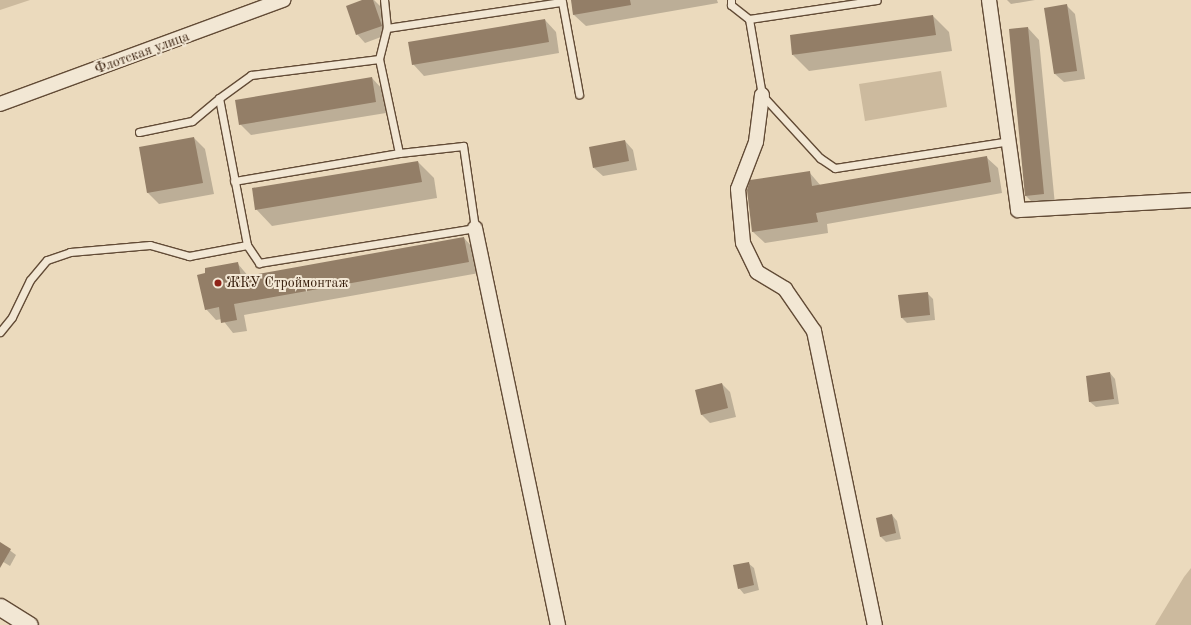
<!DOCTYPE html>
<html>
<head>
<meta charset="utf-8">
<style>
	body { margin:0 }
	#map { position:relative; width:1191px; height:625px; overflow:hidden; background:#ebdabd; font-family:"Old Standard TT",serif }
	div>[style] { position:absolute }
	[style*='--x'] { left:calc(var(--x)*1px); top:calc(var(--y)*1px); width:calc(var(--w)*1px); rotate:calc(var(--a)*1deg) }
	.green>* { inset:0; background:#ccba9e }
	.shadow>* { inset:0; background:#0003 }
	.building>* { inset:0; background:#937e67 }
	.roads { filter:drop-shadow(1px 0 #624b36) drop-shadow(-1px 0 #624b36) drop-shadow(0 1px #624b36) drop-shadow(0 -1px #624b36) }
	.service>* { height:7px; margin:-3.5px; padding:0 3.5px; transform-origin:3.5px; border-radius:3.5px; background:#f2e7d4 }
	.minor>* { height:14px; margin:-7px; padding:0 7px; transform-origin:7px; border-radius:7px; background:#f2e7d4 }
	.tertiary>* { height:17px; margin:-8.5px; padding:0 8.5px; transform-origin:8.5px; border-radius:8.5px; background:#f2e7d4 }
	.dots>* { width:11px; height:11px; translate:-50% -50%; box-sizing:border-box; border:2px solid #f2e7d4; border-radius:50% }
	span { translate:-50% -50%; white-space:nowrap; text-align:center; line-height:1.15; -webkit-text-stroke:4px #f2e7d4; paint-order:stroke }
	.street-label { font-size:14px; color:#341b09 }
	.poi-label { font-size:14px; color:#341b09 }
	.left { translate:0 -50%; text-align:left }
</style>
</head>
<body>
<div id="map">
	<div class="green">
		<i style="clip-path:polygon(0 0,30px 0,0 10px)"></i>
		<i style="clip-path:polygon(941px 71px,947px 107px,865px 121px,859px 84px)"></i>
		<i style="clip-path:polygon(1191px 568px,1191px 625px,1155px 625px,1184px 577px)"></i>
	</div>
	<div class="shadow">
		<i style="clip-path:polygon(365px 0,374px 0,380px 6px,389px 34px,365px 43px,357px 34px)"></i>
		<i style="clip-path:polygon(572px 0,717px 0,718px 3px,586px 26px,574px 15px)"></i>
		<i style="clip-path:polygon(1007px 0,1035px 0,1011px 4px)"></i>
		<i style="clip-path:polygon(1066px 5px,1075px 14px,1085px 79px,1064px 82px,1055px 74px)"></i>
		<i style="clip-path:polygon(933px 16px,949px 32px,952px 51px,809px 71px,793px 55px)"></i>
		<i style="clip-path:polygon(545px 20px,556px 32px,559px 53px,424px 76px,413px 64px)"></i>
		<i style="clip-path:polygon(1028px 28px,1039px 40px,1055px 205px,1037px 207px,1026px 196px)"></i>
		<i style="clip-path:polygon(372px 78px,383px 90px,386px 113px,251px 135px,240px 124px)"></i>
		<i style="clip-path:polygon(194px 138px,205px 149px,214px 194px,159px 204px,148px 193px,140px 148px)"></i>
		<i style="clip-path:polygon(625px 141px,633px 150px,637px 170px,603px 176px,594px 168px)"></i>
		<i style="clip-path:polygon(986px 157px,998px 168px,1002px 193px,827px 224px,828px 233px,765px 243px,753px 232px,809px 172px,821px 186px)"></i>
		<i style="clip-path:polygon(418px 162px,434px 178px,437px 198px,272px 226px,256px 209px)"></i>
		<i style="clip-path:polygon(464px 238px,474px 249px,479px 273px,244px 315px,247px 331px,233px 333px,222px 319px,216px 320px,206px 309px,238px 264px,249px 277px)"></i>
		<i style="clip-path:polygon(927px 293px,933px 299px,935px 320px,907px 323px,902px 318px)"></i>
		<i style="clip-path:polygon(1110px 373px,1115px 379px,1119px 404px,1096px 407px,1090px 402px,1087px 377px)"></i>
		<i style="clip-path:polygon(722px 384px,730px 392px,736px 417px,710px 423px,702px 415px,696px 390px)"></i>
		<i style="clip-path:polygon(892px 515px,897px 521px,901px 539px,886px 542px,880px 536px)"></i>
		<i style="clip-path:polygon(0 543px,16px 555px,10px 566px,0 560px)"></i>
		<i style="clip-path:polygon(748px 563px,754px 568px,759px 590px,744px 594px,739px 588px)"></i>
	</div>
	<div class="building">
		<i style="clip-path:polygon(362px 0,373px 0,382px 26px,356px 35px,346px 6px)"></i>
		<i style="clip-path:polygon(571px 0,630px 0,631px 5px,573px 15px)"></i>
		<i style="clip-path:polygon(1067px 4px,1077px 71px,1054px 74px,1044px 8px)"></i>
		<i style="clip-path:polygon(933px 15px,936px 35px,792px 55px,790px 35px)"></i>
		<i style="clip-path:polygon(545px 19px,549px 42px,412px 65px,408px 42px)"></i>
		<i style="clip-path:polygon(1028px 27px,1044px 194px,1025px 196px,1009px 29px)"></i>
		<i style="clip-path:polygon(372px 77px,376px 102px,239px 125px,235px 100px)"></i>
		<i style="clip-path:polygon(194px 137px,203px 183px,147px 193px,139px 147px)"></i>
		<i style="clip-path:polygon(625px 140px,629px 161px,593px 168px,589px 147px)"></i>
		<i style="clip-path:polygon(987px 156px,991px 182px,816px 213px,818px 222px,752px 232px,747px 190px,750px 180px,810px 171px,812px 186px)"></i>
		<i style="clip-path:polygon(418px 161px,422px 182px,255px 210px,252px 188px)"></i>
		<i style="clip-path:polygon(464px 237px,469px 262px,234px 304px,237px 320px,221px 323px,219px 307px,205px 310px,197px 275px,205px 273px,205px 268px,238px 262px,241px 277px)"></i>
		<i style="clip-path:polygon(928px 292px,930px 315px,901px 318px,898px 295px)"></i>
		<i style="clip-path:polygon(1110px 372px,1114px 399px,1089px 402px,1086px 376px)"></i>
		<i style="clip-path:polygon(722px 383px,728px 408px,701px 415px,695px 390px)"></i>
		<i style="clip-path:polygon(892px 514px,896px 533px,880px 537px,876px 518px)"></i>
		<i style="clip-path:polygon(0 542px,11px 549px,0 568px)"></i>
		<i style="clip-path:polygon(749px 562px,754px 585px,738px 589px,733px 565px)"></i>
	</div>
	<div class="roads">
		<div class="service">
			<i style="--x:731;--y:0;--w:5;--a:90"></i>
			<i style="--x:731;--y:5;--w:23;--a:38"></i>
			<i style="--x:749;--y:19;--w:77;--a:80.3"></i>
			<i style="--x:762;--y:95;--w:86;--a:47.4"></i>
			<i style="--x:820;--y:158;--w:18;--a:34"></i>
			<i style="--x:835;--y:168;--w:177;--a:-8.8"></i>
			<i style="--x:749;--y:19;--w:129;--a:-8.4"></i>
			<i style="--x:387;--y:28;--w:177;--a:-8.5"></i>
			<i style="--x:562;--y:2;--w:94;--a:79.5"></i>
			<i style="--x:379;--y:59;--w:129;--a:172.9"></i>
			<i style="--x:251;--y:75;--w:39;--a:144"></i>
			<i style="--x:219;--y:98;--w:150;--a:79.2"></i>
			<i style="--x:247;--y:245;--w:22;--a:56"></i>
			<i style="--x:259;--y:263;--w:219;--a:-9.2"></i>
			<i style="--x:475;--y:228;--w:83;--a:-98.3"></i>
			<i style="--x:463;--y:146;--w:64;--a:173.8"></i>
			<i style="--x:399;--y:153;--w:96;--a:-102"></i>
			<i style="--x:379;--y:59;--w:32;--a:-76"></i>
			<i style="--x:387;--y:28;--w:28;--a:-96"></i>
			<i style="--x:139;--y:132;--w:54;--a:-11.7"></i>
			<i style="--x:192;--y:121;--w:35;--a:-40"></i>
			<i style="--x:234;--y:181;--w:167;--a:-9.6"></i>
			<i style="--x:0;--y:332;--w:19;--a:-51"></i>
			<i style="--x:12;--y:317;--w:41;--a:-64.1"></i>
			<i style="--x:30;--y:280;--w:26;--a:-50"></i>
			<i style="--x:47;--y:260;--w:24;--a:-19"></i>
			<i style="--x:70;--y:252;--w:80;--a:-5"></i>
			<i style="--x:150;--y:245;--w:41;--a:15.8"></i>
			<i style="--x:189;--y:256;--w:59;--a:-10.7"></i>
		</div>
		<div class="minor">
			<i style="--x:989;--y:0;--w:212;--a:82.1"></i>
			<i style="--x:1018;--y:210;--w:173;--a:-3.3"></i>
			<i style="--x:762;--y:95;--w:47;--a:97.3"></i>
			<i style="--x:756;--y:142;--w:50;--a:111"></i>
			<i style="--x:738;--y:189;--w:54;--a:84.7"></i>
			<i style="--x:743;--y:243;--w:32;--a:64"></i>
			<i style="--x:757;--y:272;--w:33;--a:31"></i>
			<i style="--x:785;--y:289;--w:51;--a:55.4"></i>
			<i style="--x:814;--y:331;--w:300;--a:78.3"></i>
			<i style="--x:0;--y:104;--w:302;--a:-20.2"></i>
			<i style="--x:475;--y:228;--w:406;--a:78.2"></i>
		</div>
		<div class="tertiary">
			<i style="--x:0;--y:607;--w:34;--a:32"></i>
		</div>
	</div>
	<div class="dots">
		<i style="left:218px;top:283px;background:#8f2418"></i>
	</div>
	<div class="street-label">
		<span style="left:142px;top:53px;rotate:-20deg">Флотская улица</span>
	</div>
	<div class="poi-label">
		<span class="left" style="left:226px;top:283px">ЖКУ Строймонтаж</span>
	</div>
</div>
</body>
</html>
